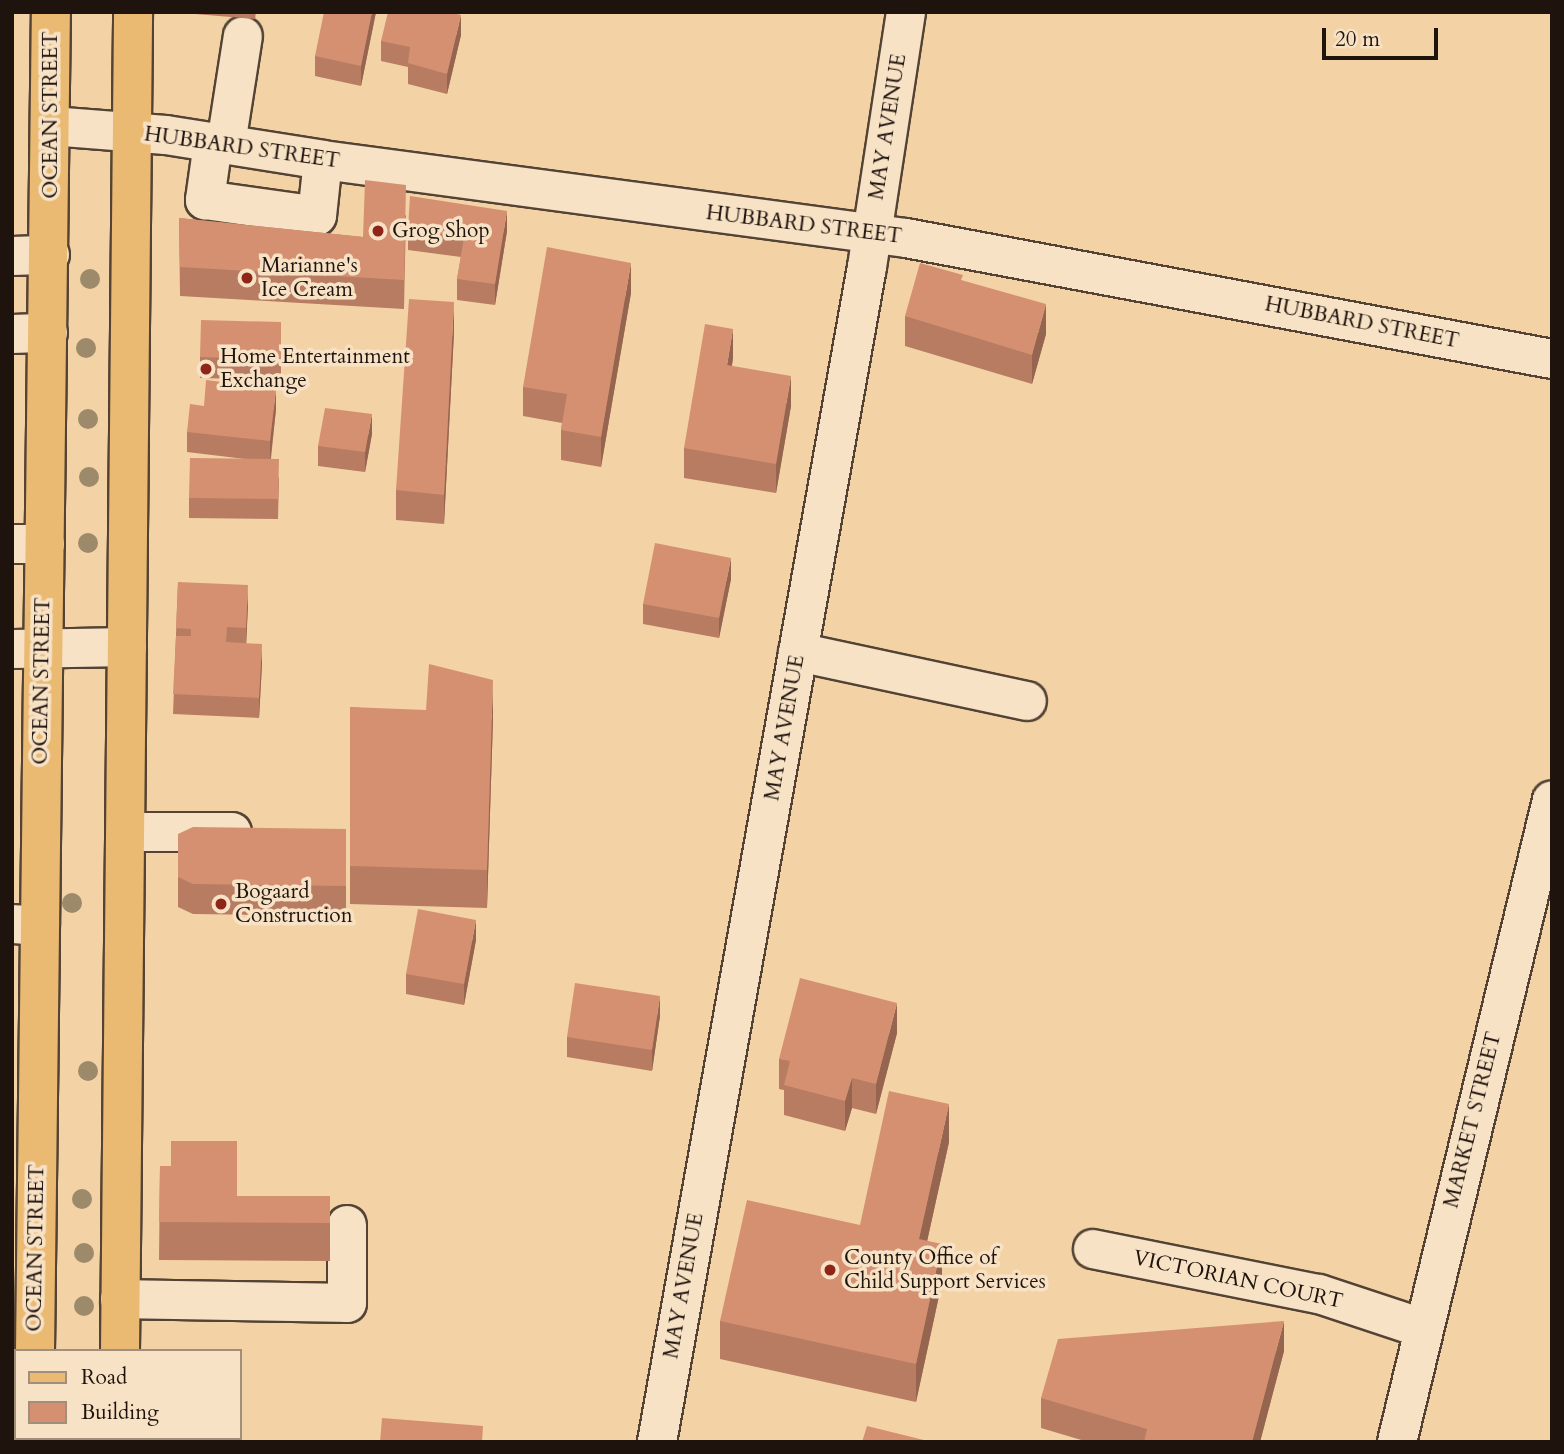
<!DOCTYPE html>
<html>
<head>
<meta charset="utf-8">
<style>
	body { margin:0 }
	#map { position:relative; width:1564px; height:1454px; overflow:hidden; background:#f3d3a6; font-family:Cardo,serif }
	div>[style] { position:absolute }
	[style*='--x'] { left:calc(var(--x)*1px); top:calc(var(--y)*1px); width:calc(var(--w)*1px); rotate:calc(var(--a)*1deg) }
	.roads { filter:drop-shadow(2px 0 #544334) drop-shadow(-2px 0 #544334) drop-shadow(0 2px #544334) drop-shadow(0 -2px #544334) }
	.minor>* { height:38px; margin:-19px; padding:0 19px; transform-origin:19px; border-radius:19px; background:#f7e2c5 }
	.major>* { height:38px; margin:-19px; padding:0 19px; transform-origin:19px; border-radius:19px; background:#eaba73 }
	.trees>* { width:20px; height:20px; margin:-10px; border-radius:50%; background:#9c8a6a }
	.wall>* { inset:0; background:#b77c62 }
	.shaded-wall>* { inset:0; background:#956550 }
	.building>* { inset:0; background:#d59072 }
	.dots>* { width:19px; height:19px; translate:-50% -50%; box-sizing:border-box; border:4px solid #f7e2c5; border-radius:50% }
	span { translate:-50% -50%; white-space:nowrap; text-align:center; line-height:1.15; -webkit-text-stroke:7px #f7e2c5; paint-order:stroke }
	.street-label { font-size:21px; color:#1f130e }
	.poi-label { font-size:21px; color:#1f130e }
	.left { translate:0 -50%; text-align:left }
	.frame { position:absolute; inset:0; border:14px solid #1f130e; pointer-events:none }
	.legend { position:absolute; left:14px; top:1349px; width:228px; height:91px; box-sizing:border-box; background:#f7e2c5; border:2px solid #a18f7c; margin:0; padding:9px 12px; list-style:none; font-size:21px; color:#1f130e }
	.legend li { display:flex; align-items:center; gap:14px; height:35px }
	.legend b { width:35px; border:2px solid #a18f7c }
	.scale { position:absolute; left:1322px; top:28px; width:116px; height:32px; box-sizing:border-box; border:4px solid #1f130e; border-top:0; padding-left:9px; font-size:21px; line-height:24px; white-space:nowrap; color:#1f130e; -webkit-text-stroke:5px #f7e2c5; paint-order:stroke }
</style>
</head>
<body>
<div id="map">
	<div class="roads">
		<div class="minor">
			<i style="--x:51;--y:126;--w:115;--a:4.5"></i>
			<i style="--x:166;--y:135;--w:159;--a:9"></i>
			<i style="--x:323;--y:160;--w:588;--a:7.62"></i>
			<i style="--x:906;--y:238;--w:657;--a:10.61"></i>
			<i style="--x:213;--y:143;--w:58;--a:98"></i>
			<i style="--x:205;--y:200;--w:113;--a:8.1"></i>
			<i style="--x:317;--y:216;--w:56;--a:-83.9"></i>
			<i style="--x:226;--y:144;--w:109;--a:-81.1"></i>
			<i style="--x:12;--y:256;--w:38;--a:-2"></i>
			<i style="--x:12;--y:334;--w:36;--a:-2"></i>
			<i style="--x:12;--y:544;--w:33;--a:0"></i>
			<i style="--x:12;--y:649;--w:115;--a:-1"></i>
			<i style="--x:798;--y:652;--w:234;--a:12.1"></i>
			<i style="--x:126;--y:832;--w:106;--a:0"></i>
			<i style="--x:12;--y:924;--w:28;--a:4"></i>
			<i style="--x:1093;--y:1249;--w:230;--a:11.3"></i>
			<i style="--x:1319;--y:1294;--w:108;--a:18.3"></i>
			<i style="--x:120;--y:1299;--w:227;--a:1"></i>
			<i style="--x:347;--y:1303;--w:78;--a:-90"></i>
			<i style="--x:657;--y:1442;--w:1194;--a:-79.87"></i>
			<i style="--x:867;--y:267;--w:258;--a:-81.3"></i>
			<i style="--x:1397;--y:1442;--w:660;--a:-76.43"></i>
		</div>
		<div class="major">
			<i style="--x:35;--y:1351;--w:1339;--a:-89.32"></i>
			<i style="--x:120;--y:1351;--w:1339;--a:-89.44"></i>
			<i style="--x:35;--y:1442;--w:4;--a:-90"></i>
			<i style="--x:119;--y:1442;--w:4;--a:-90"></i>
		</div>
	</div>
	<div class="trees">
		<i style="left:90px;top:279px"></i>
		<i style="left:86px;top:348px"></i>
		<i style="left:88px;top:419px"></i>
		<i style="left:89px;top:477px"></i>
		<i style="left:88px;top:543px"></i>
		<i style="left:72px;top:903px"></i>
		<i style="left:88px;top:1071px"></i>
		<i style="left:82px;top:1199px"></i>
		<i style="left:84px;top:1253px"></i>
		<i style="left:84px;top:1306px"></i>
	</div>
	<div class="wall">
		<i style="clip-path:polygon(171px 12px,256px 12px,255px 19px)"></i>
		<i style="clip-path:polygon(376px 12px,361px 86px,315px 76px,315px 56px)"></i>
		<i style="clip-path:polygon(461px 35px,447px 94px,408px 84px,408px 67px,381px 61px,381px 41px)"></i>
		<i style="clip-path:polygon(406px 215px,404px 309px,180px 296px,179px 218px,363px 237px)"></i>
		<i style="clip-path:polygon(408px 229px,507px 231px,495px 305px,457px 300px,457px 279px,461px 257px,408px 250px)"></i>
		<i style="clip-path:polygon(631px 293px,601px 467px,561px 460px,561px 430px,562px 423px,523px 416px,523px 387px)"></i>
		<i style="clip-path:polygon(905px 316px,1046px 334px,1032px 384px,905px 346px)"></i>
		<i style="clip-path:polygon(281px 322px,281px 380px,200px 378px,200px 357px)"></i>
		<i style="clip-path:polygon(454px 332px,444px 524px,396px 520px,396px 490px)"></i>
		<i style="clip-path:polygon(733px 358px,732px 366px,791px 406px,776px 493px,684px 478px,684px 448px)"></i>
		<i style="clip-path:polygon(204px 406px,276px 409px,271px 459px,279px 479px,278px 519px,189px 518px,189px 498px,245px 459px,187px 452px,187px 432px)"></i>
		<i style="clip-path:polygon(372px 434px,365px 472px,318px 466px,318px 446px)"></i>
		<i style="clip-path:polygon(731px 579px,719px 638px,643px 624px,643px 604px)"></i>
		<i style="clip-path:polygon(178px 582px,248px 605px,246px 643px,262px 664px,259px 718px,173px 714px)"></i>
		<i style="clip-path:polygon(350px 707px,493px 719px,487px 908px,350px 904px)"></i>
		<i style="clip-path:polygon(346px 829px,346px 916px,193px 914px,178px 907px,178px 834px)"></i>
		<i style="clip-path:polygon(476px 940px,464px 1005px,406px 994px,406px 974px)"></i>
		<i style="clip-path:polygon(660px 1016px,652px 1071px,567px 1057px,567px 1037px)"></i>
		<i style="clip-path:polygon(897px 1033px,876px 1114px,852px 1108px,845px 1131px,784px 1115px,784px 1090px,779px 1089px,779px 1059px)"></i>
		<i style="clip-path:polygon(171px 1141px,237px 1196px,330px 1196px,330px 1261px,159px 1260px,160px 1166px,171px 1166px)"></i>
		<i style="clip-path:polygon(949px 1142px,927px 1241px,942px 1282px,916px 1402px,720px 1359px,720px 1321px,860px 1225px)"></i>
		<i style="clip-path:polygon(1284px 1351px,1260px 1442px,1088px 1442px,1041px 1428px,1041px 1398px)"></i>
	</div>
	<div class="shaded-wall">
		<i style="clip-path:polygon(372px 12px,376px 12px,361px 86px,361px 66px)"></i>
		<i style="clip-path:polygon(461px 15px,461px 35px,447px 94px,447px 74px)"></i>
		<i style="clip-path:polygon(507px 211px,507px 231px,495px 305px,495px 284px)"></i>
		<i style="clip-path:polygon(631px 263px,631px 293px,601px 467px,601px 437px)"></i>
		<i style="clip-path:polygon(454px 302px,454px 332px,444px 524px,444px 495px)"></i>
		<i style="clip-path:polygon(1046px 304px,1046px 334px,1032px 384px,1032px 355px)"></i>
		<i style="clip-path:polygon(733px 329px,733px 358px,727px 395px,727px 365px)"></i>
		<i style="clip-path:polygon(791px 376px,791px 406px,776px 493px,776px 464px)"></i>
		<i style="clip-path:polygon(276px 389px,276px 409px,270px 462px,270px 441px)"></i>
		<i style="clip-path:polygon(372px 414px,372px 434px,365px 472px,365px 452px)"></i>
		<i style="clip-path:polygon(731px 558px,731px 579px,719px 638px,719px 618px)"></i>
		<i style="clip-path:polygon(248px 585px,248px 605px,246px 648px,246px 628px)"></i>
		<i style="clip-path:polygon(262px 644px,262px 664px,259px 718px,259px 698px)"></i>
		<i style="clip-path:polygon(493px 680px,493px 719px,487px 908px,487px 870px)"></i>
		<i style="clip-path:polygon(476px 920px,476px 940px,464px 1005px,464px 984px)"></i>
		<i style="clip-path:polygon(660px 996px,660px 1016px,652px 1071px,652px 1050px)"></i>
		<i style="clip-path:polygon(897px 1003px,897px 1033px,876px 1114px,876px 1084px)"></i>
		<i style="clip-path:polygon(852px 1078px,852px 1108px,845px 1131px,845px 1101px)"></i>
		<i style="clip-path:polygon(949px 1104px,949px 1142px,919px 1278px,919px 1239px)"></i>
		<i style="clip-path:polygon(942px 1244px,942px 1282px,916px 1402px,916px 1364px)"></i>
		<i style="clip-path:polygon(1284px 1321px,1284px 1351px,1260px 1442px,1252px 1442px)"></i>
	</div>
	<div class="building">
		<i style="clip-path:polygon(324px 12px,372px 12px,361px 66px,315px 56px)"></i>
		<i style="clip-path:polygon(388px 12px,448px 12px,461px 15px,447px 74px,408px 63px,410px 47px,381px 41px)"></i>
		<i style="clip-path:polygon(365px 180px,406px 185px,404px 280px,180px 267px,179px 218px,363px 237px)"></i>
		<i style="clip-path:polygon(410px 196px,507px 211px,495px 284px,457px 279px,464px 237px,408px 229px)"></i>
		<i style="clip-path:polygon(547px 247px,631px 263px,601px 437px,561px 430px,567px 394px,523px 387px)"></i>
		<i style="clip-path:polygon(920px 263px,963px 275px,961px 280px,1046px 304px,1032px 355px,905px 316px)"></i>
		<i style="clip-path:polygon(409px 299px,454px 302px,444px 495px,396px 490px)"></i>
		<i style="clip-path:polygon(201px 320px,281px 322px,281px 360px,200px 357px)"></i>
		<i style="clip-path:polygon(705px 324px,733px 329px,727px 365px,791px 376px,776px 464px,684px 448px)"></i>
		<i style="clip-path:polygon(206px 380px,276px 389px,270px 441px,187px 432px,190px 404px,204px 406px)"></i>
		<i style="clip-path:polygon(325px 408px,372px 414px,365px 452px,318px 446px)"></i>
		<i style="clip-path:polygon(190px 458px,279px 459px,278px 499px,189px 498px)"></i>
		<i style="clip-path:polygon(655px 543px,731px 558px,719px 618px,643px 604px)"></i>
		<i style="clip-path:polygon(178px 582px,248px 585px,246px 628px,227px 627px,226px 642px,262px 644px,259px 698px,173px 694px,176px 636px,191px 636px,191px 629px,176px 628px)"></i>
		<i style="clip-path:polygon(429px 664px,493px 680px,487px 870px,350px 866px,350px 707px,426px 710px)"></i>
		<i style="clip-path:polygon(193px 827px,346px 829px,346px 886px,193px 884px,178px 877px,178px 834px)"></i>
		<i style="clip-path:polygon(418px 909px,476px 920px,464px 984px,406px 974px)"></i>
		<i style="clip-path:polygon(800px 978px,897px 1003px,876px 1084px,852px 1078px,845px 1101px,784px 1085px,790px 1061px,779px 1059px)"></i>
		<i style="clip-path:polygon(575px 983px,660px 996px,652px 1050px,567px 1037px)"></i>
		<i style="clip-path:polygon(889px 1091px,949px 1104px,919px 1239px,942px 1244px,916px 1364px,720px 1321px,747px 1200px,860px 1225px)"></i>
		<i style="clip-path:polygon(171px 1141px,237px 1141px,237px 1196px,330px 1196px,330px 1223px,159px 1222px,160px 1166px,171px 1166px)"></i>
		<i style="clip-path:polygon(1284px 1321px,1252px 1442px,1144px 1442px,1147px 1429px,1041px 1398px,1058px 1339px)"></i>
		<i style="clip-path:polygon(382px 1418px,483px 1426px,482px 1442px,380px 1442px)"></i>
		<i style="clip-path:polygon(867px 1426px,932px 1442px,862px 1442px)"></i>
	</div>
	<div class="dots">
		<i style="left:378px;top:231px;background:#8f2418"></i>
		<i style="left:247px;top:278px;background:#8f2418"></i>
		<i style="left:206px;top:369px;background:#8f2418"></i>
		<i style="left:221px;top:904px;background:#8f2418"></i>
		<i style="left:830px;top:1270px;background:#8f2418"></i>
	</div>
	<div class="street-label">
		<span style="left:51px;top:115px;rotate:-90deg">OCEAN STREET</span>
		<span style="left:888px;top:127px;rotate:-81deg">MAY AVENUE</span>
		<span style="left:242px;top:148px;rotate:8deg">HUBBARD STREET</span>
		<span style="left:804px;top:225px;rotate:7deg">HUBBARD STREET</span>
		<span style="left:1362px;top:323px;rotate:11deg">HUBBARD STREET</span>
		<span style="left:42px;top:681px;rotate:-89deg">OCEAN STREET</span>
		<span style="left:785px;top:728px;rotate:-80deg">MAY AVENUE</span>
		<span style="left:1473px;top:1120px;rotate:-76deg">MARKET STREET</span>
		<span style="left:36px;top:1248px;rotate:-89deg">OCEAN STREET</span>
		<span style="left:1238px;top:1280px;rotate:12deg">VICTORIAN COURT</span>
		<span style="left:684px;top:1286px;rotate:-80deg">MAY AVENUE</span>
	</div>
	<div class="poi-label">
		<span class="left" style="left:392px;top:231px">Grog Shop</span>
		<span class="left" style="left:261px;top:278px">Marianne's<br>Ice Cream</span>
		<span class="left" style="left:220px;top:369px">Home Entertainment<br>Exchange</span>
		<span class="left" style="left:235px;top:904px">Bogaard<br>Construction</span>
		<span class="left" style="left:844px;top:1270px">County Office of<br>Child Support Services</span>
	</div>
	<div class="frame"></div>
	<ul class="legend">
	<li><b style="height:9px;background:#eaba73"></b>Road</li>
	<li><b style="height:19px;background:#d59072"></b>Building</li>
	</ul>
	<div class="scale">20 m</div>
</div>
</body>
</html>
